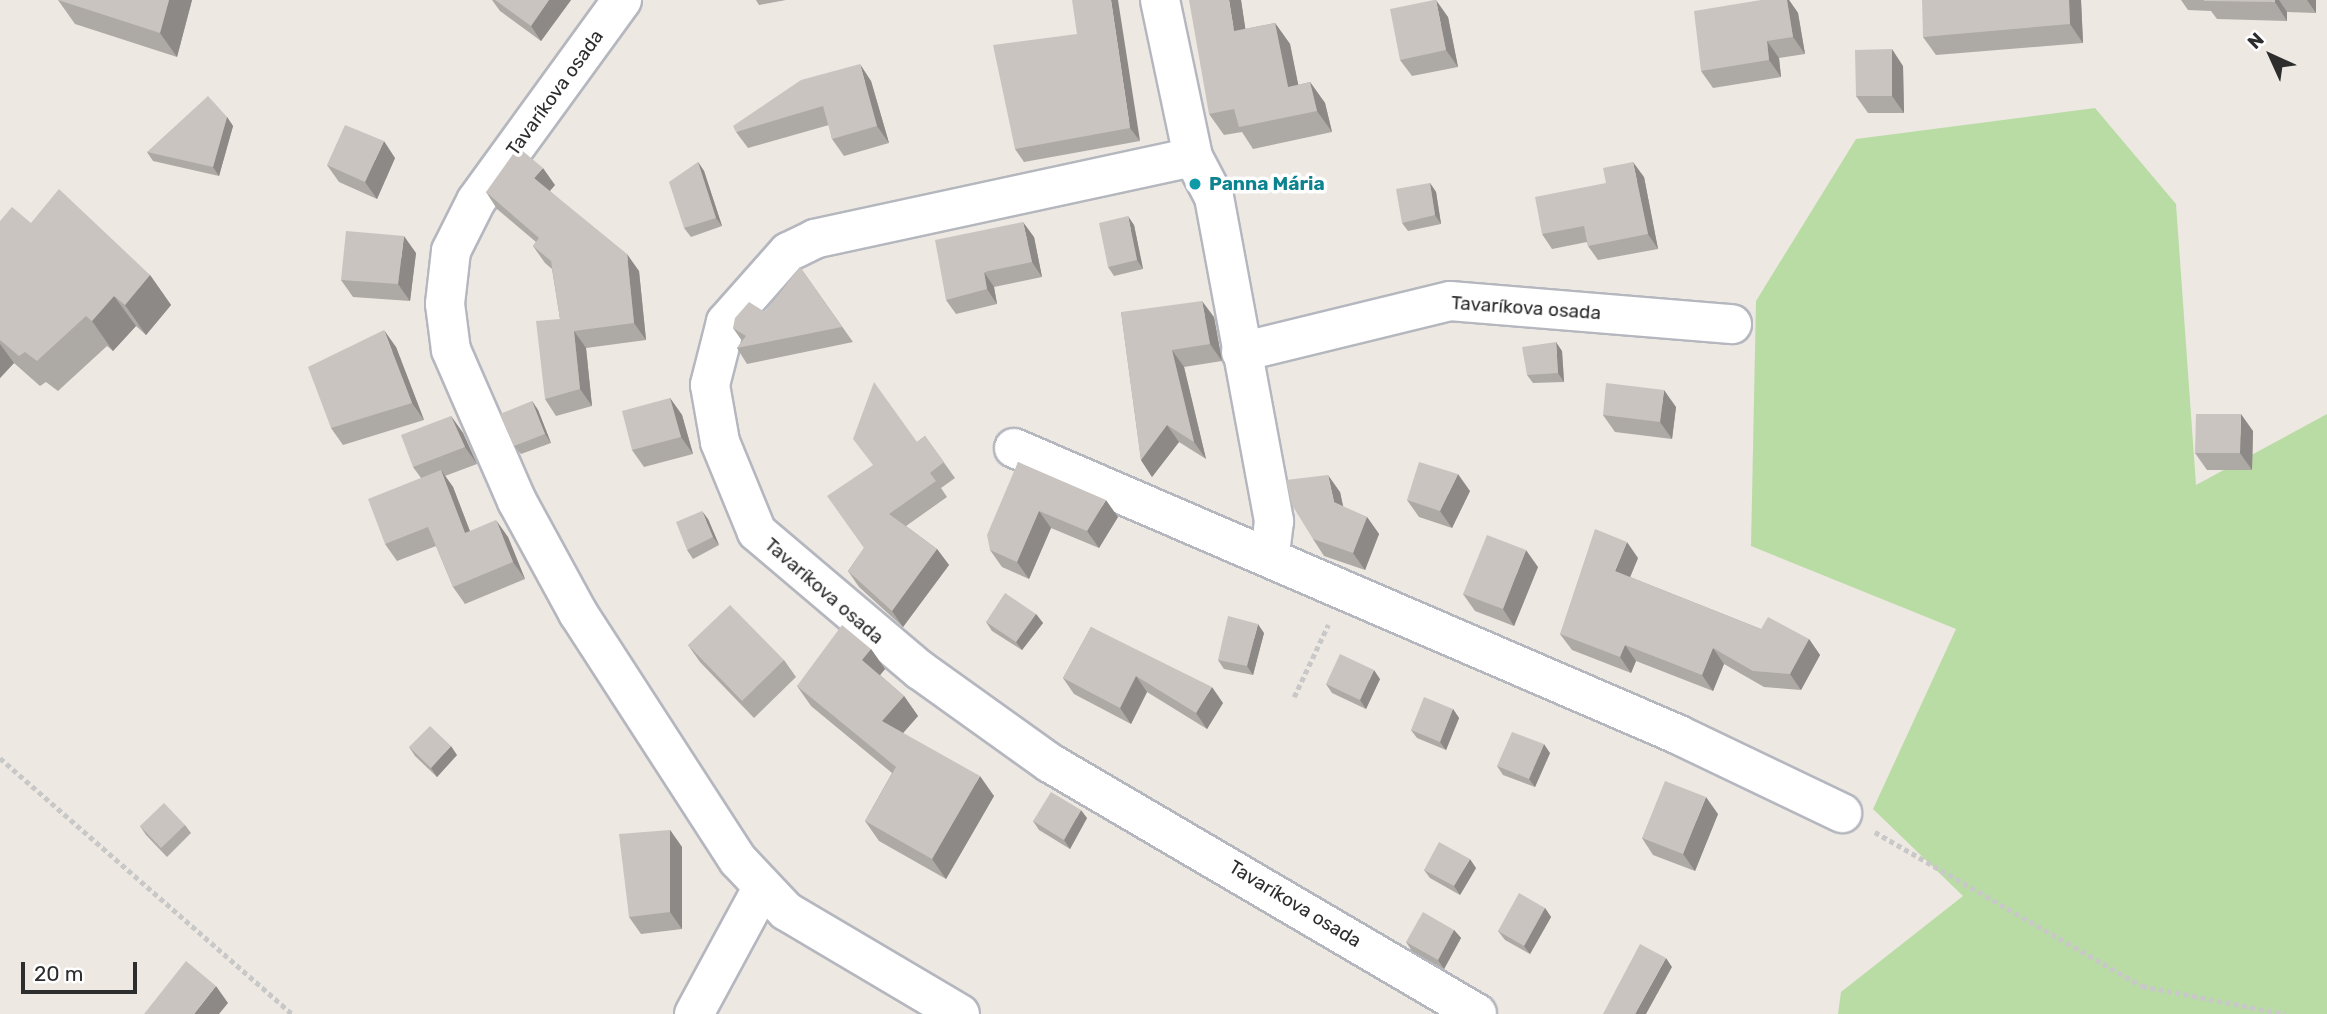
<!DOCTYPE html>
<html>
<head>
<meta charset="utf-8">
<style>
	body { margin:0 }
	#map { position:relative; width:2327px; height:1014px; overflow:hidden; background:#ede8e2; font-family:Rubik,sans-serif }
	div>[style] { position:absolute }
	[style*='--x'] { left:calc(var(--x)*1px); top:calc(var(--y)*1px); width:calc(var(--w)*1px); rotate:calc(var(--a)*1deg) }
	.green>* { inset:0; background:#b9dca5 }
	.path>* { height:4.5px; margin-top:-2.25px; transform-origin:0; background:repeating-linear-gradient(90deg,#c8c8c8 0 5px,transparent 0 8.5px) }
	.roads { filter:drop-shadow(2px 0 #b5b7bf) drop-shadow(-2px 0 #b5b7bf) drop-shadow(0 2px #b5b7bf) drop-shadow(0 -2px #b5b7bf) }
	.minor>* { height:38px; margin:-19px; padding:0 19px; transform-origin:19px; border-radius:19px; background:#fff }
	.wall>* { inset:0; background:#ada9a5 }
	.shaded-wall>* { inset:0; background:#8d8986 }
	.building>* { inset:0; background:#c9c4c0 }
	.dots>* { width:19px; height:19px; translate:-50% -50%; box-sizing:border-box; border:4px solid #fff; border-radius:50% }
	span { translate:-50% -50%; white-space:nowrap; text-align:center; line-height:1.15; -webkit-text-stroke:7px #fff; paint-order:stroke }
	.street-label { font-size:19px; color:#2d2d2d }
	.culture-label { font-size:19px; color:#0d838f; font-weight:700 }
	.left { translate:0 -50%; text-align:left }
	.north { position:absolute; left:2236px; top:21px; width:70px; height:70px; -webkit-text-stroke:5px #fff; paint-order:stroke; rotate:315deg; font-size:19px; font-weight:700; line-height:28px; text-align:center; color:#2d2d2d }
	.north::after { content:''; display:block; margin:auto; width:24px; height:32px; background:#2d2d2d; clip-path:polygon(50% 0,100% 100%,50% 72%,0 100%) }
	.scale { position:absolute; left:21px; top:962px; width:116px; height:32px; box-sizing:border-box; border:4px solid #2d2d2d; border-top:0; padding-left:9px; font-size:21px; line-height:24px; white-space:nowrap; color:#2d2d2d; -webkit-text-stroke:5px #fff; paint-order:stroke }
</style>
</head>
<body>
<div id="map">
	<div class="green">
		<i style="clip-path:polygon(2095px 108px,2176px 204px,2196px 485px,2327px 414px,2327px 1014px,1838px 1014px,1841px 992px,1963px 896px,1873px 809px,1956px 629px,1751px 546px,1756px 301px,1856px 139px)"></i>
	</div>
	<div class="path">
		<i style="--x:1294;--y:697;--w:80;--a:-64.7"></i>
		<i style="--x:0;--y:758;--w:388;--a:41.2"></i>
		<i style="--x:1875;--y:832;--w:308;--a:30"></i>
		<i style="--x:2142;--y:986;--w:146;--a:11.1"></i>
	</div>
	<div class="roads">
		<div class="minor">
			<i style="--x:622;--y:0;--w:248;--a:126"></i>
			<i style="--x:476;--y:201;--w:56;--a:116.6"></i>
			<i style="--x:451;--y:251;--w:53;--a:96.5"></i>
			<i style="--x:445;--y:304;--w:46;--a:82.6"></i>
			<i style="--x:451;--y:350;--w:165;--a:66.4"></i>
			<i style="--x:517;--y:501;--w:128;--a:61.4"></i>
			<i style="--x:578;--y:613;--w:294;--a:57.1"></i>
			<i style="--x:738;--y:860;--w:70;--a:46.7"></i>
			<i style="--x:786;--y:911;--w:202;--a:30.6"></i>
			<i style="--x:1160;--y:0;--w:160;--a:78.1"></i>
			<i style="--x:1193;--y:157;--w:45;--a:62.3"></i>
			<i style="--x:1214;--y:197;--w:330;--a:79.5"></i>
			<i style="--x:1274;--y:521;--w:35;--a:97"></i>
			<i style="--x:1193;--y:157;--w:387;--a:167.8"></i>
			<i style="--x:815;--y:239;--w:30;--a:154"></i>
			<i style="--x:788;--y:252;--w:94;--a:131.5"></i>
			<i style="--x:726;--y:322;--w:65;--a:104.3"></i>
			<i style="--x:710;--y:385;--w:58;--a:80"></i>
			<i style="--x:720;--y:442;--w:97;--a:67.7"></i>
			<i style="--x:757;--y:532;--w:214;--a:40.3"></i>
			<i style="--x:920;--y:670;--w:160;--a:35.6"></i>
			<i style="--x:1050;--y:763;--w:495;--a:30.4"></i>
			<i style="--x:1241;--y:352;--w:215;--a:-13.7"></i>
			<i style="--x:1450;--y:301;--w:283;--a:4.7"></i>
			<i style="--x:1014;--y:448;--w:724;--a:23.34"></i>
			<i style="--x:1679;--y:735;--w:181;--a:25.6"></i>
			<i style="--x:694;--y:1014;--w:143;--a:-61.6"></i>
		</div>
	</div>
	<div class="wall">
		<i style="clip-path:polygon(58px 0,192px 0,177px 57px,75px 24px)"></i>
		<i style="clip-path:polygon(492px 0,571px 0,541px 41px,500px 11px)"></i>
		<i style="clip-path:polygon(756px 0,786px 0,759px 5px)"></i>
		<i style="clip-path:polygon(1241px 0,1245px 29px,1275px 23px,1290px 44px,1298px 85px,1310px 82px,1325px 103px,1332px 132px,1253px 149px,1242px 132px,1224px 135px,1209px 114px)"></i>
		<i style="clip-path:polygon(1761px 0,1789px 0,1798px 13px,1805px 54px,1779px 58px,1781px 77px,1713px 88px,1701px 71px)"></i>
		<i style="clip-path:polygon(2081px 0,2083px 43px,1936px 55px,1923px 37px)"></i>
		<i style="clip-path:polygon(2181px 0,2316px 0,2316px 13px,2287px 12px,2287px 21px,2217px 19px,2211px 11px,2188px 10px)"></i>
		<i style="clip-path:polygon(1448px 17px,1458px 67px,1412px 76px,1400px 60px)"></i>
		<i style="clip-path:polygon(1077px 34px,1140px 141px,1024px 162px,1015px 149px)"></i>
		<i style="clip-path:polygon(1903px 66px,1904px 113px,1868px 113px,1856px 96px)"></i>
		<i style="clip-path:polygon(871px 81px,889px 143px,844px 156px,832px 139px,829px 125px,748px 148px,736px 132px)"></i>
		<i style="clip-path:polygon(227px 117px,233px 126px,219px 176px,153px 161px,147px 152px)"></i>
		<i style="clip-path:polygon(395px 158px,377px 199px,339px 182px,327px 165px)"></i>
		<i style="clip-path:polygon(698px 162px,704px 171px,722px 226px,691px 237px,684px 228px)"></i>
		<i style="clip-path:polygon(1644px 177px,1658px 249px,1598px 260px,1588px 246px,1587px 242px,1552px 249px,1542px 234px)"></i>
		<i style="clip-path:polygon(1430px 183px,1436px 192px,1441px 224px,1408px 231px,1402px 223px)"></i>
		<i style="clip-path:polygon(555px 185px,550px 191px,639px 271px,646px 340px,586px 348px,592px 406px,556px 416px,545px 399px,560px 319px,552px 269px,545px 263px,533px 246px,536px 242px,497px 209px,486px 192px)"></i>
		<i style="clip-path:polygon(0 221px,31px 223px,150px 275px,171px 305px,146px 335px,136px 326px,113px 351px,107px 346px,58px 391px,46px 382px,40px 386px,14px 363px,0 378px)"></i>
		<i style="clip-path:polygon(1134px 225px,1143px 269px,1114px 276px,1108px 267px)"></i>
		<i style="clip-path:polygon(1034px 237px,1042px 277px,994px 287px,997px 304px,956px 314px,946px 300px)"></i>
		<i style="clip-path:polygon(416px 253px,410px 301px,353px 297px,341px 280px)"></i>
		<i style="clip-path:polygon(800px 267px,853px 342px,747px 364px,737px 348px,742px 341px,733px 328px,765px 312px)"></i>
		<i style="clip-path:polygon(1121px 312px,1214px 317px,1222px 361px,1184px 367px,1206px 459px,1179px 442px,1152px 477px,1141px 460px)"></i>
		<i style="clip-path:polygon(396px 347px,424px 420px,343px 445px,331px 428px)"></i>
		<i style="clip-path:polygon(1562px 351px,1564px 382px,1533px 383px,1527px 375px)"></i>
		<i style="clip-path:polygon(670px 398px,682px 415px,693px 454px,644px 467px,632px 450px)"></i>
		<i style="clip-path:polygon(532px 401px,538px 410px,551px 443px,521px 454px,514px 446px)"></i>
		<i style="clip-path:polygon(1676px 407px,1672px 439px,1615px 432px,1603px 415px)"></i>
		<i style="clip-path:polygon(451px 416px,463px 433px,477px 464px,445px 476px,453px 487px,470px 531px,508px 537px,525px 579px,465px 604px,453px 587px,436px 546px,397px 561px,385px 544px,421px 478px,413px 467px)"></i>
		<i style="clip-path:polygon(2253px 431px,2252px 470px,2207px 470px,2195px 453px)"></i>
		<i style="clip-path:polygon(925px 436px,955px 478px,941px 488px,947px 497px,906px 526px,937px 549px,949px 565px,903px 627px,859px 587px,848px 571px,864px 548px,917px 442px)"></i>
		<i style="clip-path:polygon(1018px 462px,1118px 517px,1099px 548px,1051px 528px,1029px 579px,1002px 567px,990px 550px)"></i>
		<i style="clip-path:polygon(1470px 491px,1452px 528px,1419px 517px,1407px 500px)"></i>
		<i style="clip-path:polygon(1340px 492px,1343px 507px,1367px 517px,1379px 534px,1365px 570px,1324px 556px,1313px 539px)"></i>
		<i style="clip-path:polygon(708px 519px,719px 545px,693px 559px,687px 550px)"></i>
		<i style="clip-path:polygon(1638px 558px,1630px 577px,1761px 629px,1809px 639px,1820px 655px,1801px 690px,1764px 687px,1724px 664px,1713px 691px,1636px 661px,1631px 673px,1572px 650px,1560px 634px)"></i>
		<i style="clip-path:polygon(1538px 567px,1514px 626px,1475px 611px,1463px 594px)"></i>
		<i style="clip-path:polygon(1036px 614px,1043px 623px,1022px 650px,992px 631px,986px 622px)"></i>
		<i style="clip-path:polygon(1091px 627px,1223px 703px,1207px 729px,1147px 692px,1131px 724px,1074px 694px,1063px 678px)"></i>
		<i style="clip-path:polygon(1264px 633px,1253px 675px,1224px 669px,1218px 660px)"></i>
		<i style="clip-path:polygon(688px 645px,784px 660px,796px 677px,754px 718px,700px 662px)"></i>
		<i style="clip-path:polygon(871px 649px,885px 669px,880px 675px,904px 696px,918px 716px,903px 733px,994px 796px,946px 879px,879px 841px,865px 821px,892px 773px,811px 706px,797px 686px)"></i>
		<i style="clip-path:polygon(1380px 679px,1366px 709px,1332px 693px,1326px 684px)"></i>
		<i style="clip-path:polygon(1453px 709px,1459px 718px,1446px 750px,1417px 738px,1411px 730px)"></i>
		<i style="clip-path:polygon(409px 747px,457px 755px,437px 777px,415px 756px)"></i>
		<i style="clip-path:polygon(1550px 753px,1535px 787px,1503px 775px,1497px 766px)"></i>
		<i style="clip-path:polygon(1718px 814px,1695px 871px,1653px 855px,1642px 838px)"></i>
		<i style="clip-path:polygon(1087px 818px,1070px 849px,1039px 830px,1033px 821px)"></i>
		<i style="clip-path:polygon(185px 825px,191px 833px,167px 857px,146px 835px,140px 826px)"></i>
		<i style="clip-path:polygon(670px 830px,682px 847px,682px 929px,641px 934px,629px 917px)"></i>
		<i style="clip-path:polygon(1476px 868px,1460px 895px,1430px 878px,1424px 870px)"></i>
		<i style="clip-path:polygon(1545px 908px,1551px 917px,1530px 954px,1505px 940px,1498px 931px)"></i>
		<i style="clip-path:polygon(1454px 930px,1461px 938px,1444px 969px,1412px 951px,1406px 942px)"></i>
	</div>
	<div class="shaded-wall">
		<i style="clip-path:polygon(169px 0,192px 0,177px 57px,160px 33px)"></i>
		<i style="clip-path:polygon(549px 0,571px 0,541px 41px,531px 26px)"></i>
		<i style="clip-path:polygon(1111px 0,1118px 0,1140px 141px,1130px 128px)"></i>
		<i style="clip-path:polygon(1229px 0,1241px 0,1249px 52px,1234px 31px)"></i>
		<i style="clip-path:polygon(1436px 0,1448px 17px,1458px 67px,1446px 50px)"></i>
		<i style="clip-path:polygon(1787px 0,1789px 0,1798px 13px,1805px 54px,1793px 37px)"></i>
		<i style="clip-path:polygon(2069px 0,2081px 0,2083px 43px,2070px 24px)"></i>
		<i style="clip-path:polygon(2275px 0,2279px 0,2287px 12px,2287px 21px,2275px 2px)"></i>
		<i style="clip-path:polygon(2307px 0,2316px 0,2316px 13px)"></i>
		<i style="clip-path:polygon(1275px 23px,1290px 44px,1303px 108px,1288px 87px)"></i>
		<i style="clip-path:polygon(1767px 41px,1779px 58px,1781px 77px,1769px 60px)"></i>
		<i style="clip-path:polygon(1892px 49px,1903px 66px,1904px 113px,1892px 96px)"></i>
		<i style="clip-path:polygon(860px 64px,871px 81px,889px 143px,877px 126px)"></i>
		<i style="clip-path:polygon(1310px 82px,1325px 103px,1332px 132px,1317px 111px)"></i>
		<i style="clip-path:polygon(227px 117px,233px 126px,219px 176px,213px 167px)"></i>
		<i style="clip-path:polygon(384px 141px,395px 158px,377px 199px,365px 182px)"></i>
		<i style="clip-path:polygon(698px 162px,704px 171px,722px 226px,716px 218px)"></i>
		<i style="clip-path:polygon(1633px 162px,1644px 177px,1658px 249px,1648px 234px)"></i>
		<i style="clip-path:polygon(543px 168px,555px 185px,546px 195px,534px 178px)"></i>
		<i style="clip-path:polygon(1430px 183px,1436px 192px,1441px 224px,1435px 215px)"></i>
		<i style="clip-path:polygon(1128px 216px,1134px 225px,1143px 269px,1137px 260px)"></i>
		<i style="clip-path:polygon(1023px 222px,1034px 237px,1042px 277px,1032px 262px)"></i>
		<i style="clip-path:polygon(404px 236px,416px 253px,410px 301px,398px 284px)"></i>
		<i style="clip-path:polygon(627px 254px,639px 271px,646px 340px,634px 323px)"></i>
		<i style="clip-path:polygon(984px 272px,994px 287px,997px 304px,987px 289px)"></i>
		<i style="clip-path:polygon(150px 275px,171px 305px,146px 335px,125px 305px)"></i>
		<i style="clip-path:polygon(114px 296px,136px 326px,113px 351px,92px 321px)"></i>
		<i style="clip-path:polygon(1202px 301px,1214px 317px,1222px 361px,1210px 344px)"></i>
		<i style="clip-path:polygon(384px 330px,396px 347px,424px 420px,412px 403px)"></i>
		<i style="clip-path:polygon(574px 331px,586px 348px,592px 406px,580px 389px)"></i>
		<i style="clip-path:polygon(1556px 342px,1562px 351px,1564px 382px,1558px 373px)"></i>
		<i style="clip-path:polygon(0 344px,14px 363px,0 378px)"></i>
		<i style="clip-path:polygon(1172px 350px,1184px 367px,1206px 459px,1194px 442px)"></i>
		<i style="clip-path:polygon(1664px 390px,1676px 407px,1672px 439px,1660px 422px)"></i>
		<i style="clip-path:polygon(670px 398px,682px 415px,693px 454px,681px 437px)"></i>
		<i style="clip-path:polygon(532px 401px,538px 410px,551px 443px,545px 434px)"></i>
		<i style="clip-path:polygon(2241px 414px,2253px 431px,2252px 470px,2240px 453px)"></i>
		<i style="clip-path:polygon(451px 416px,463px 433px,477px 464px,465px 447px)"></i>
		<i style="clip-path:polygon(1167px 425px,1179px 442px,1152px 477px,1141px 460px)"></i>
		<i style="clip-path:polygon(441px 470px,453px 487px,477px 550px,465px 533px)"></i>
		<i style="clip-path:polygon(1458px 474px,1470px 491px,1452px 528px,1440px 511px)"></i>
		<i style="clip-path:polygon(1328px 475px,1340px 492px,1346px 519px,1334px 502px)"></i>
		<i style="clip-path:polygon(1106px 500px,1118px 517px,1099px 548px,1087px 531px)"></i>
		<i style="clip-path:polygon(702px 511px,708px 519px,719px 545px,713px 537px)"></i>
		<i style="clip-path:polygon(1039px 511px,1051px 528px,1029px 579px,1017px 562px)"></i>
		<i style="clip-path:polygon(1367px 517px,1379px 534px,1365px 570px,1353px 553px)"></i>
		<i style="clip-path:polygon(496px 520px,508px 537px,525px 579px,513px 562px)"></i>
		<i style="clip-path:polygon(1627px 542px,1638px 558px,1626px 587px,1615px 571px)"></i>
		<i style="clip-path:polygon(937px 549px,949px 565px,903px 627px,892px 611px)"></i>
		<i style="clip-path:polygon(1526px 550px,1538px 567px,1514px 626px,1503px 609px)"></i>
		<i style="clip-path:polygon(1036px 614px,1043px 623px,1022px 650px,1016px 642px)"></i>
		<i style="clip-path:polygon(1258px 624px,1264px 633px,1253px 675px,1247px 666px)"></i>
		<i style="clip-path:polygon(1809px 639px,1820px 655px,1801px 690px,1790px 674px)"></i>
		<i style="clip-path:polygon(1625px 645px,1636px 661px,1631px 673px,1620px 657px)"></i>
		<i style="clip-path:polygon(1713px 648px,1724px 664px,1713px 691px,1702px 675px)"></i>
		<i style="clip-path:polygon(871px 649px,885px 669px,876px 680px,862px 660px)"></i>
		<i style="clip-path:polygon(1374px 670px,1380px 679px,1366px 709px,1360px 700px)"></i>
		<i style="clip-path:polygon(1136px 676px,1147px 692px,1131px 724px,1120px 708px)"></i>
		<i style="clip-path:polygon(1212px 687px,1223px 703px,1207px 729px,1196px 713px)"></i>
		<i style="clip-path:polygon(904px 696px,918px 716px,896px 741px,882px 721px)"></i>
		<i style="clip-path:polygon(1453px 709px,1459px 718px,1446px 750px,1440px 742px)"></i>
		<i style="clip-path:polygon(1544px 744px,1550px 753px,1535px 787px,1529px 779px)"></i>
		<i style="clip-path:polygon(451px 746px,457px 755px,437px 777px,431px 768px)"></i>
		<i style="clip-path:polygon(980px 776px,994px 796px,946px 879px,932px 859px)"></i>
		<i style="clip-path:polygon(1706px 797px,1718px 814px,1695px 871px,1683px 854px)"></i>
		<i style="clip-path:polygon(1081px 810px,1087px 818px,1070px 849px,1064px 840px)"></i>
		<i style="clip-path:polygon(670px 830px,682px 847px,682px 929px,670px 912px)"></i>
		<i style="clip-path:polygon(1470px 859px,1476px 868px,1460px 895px,1454px 886px)"></i>
		<i style="clip-path:polygon(1545px 908px,1551px 917px,1530px 954px,1524px 946px)"></i>
		<i style="clip-path:polygon(1454px 930px,1461px 938px,1444px 969px,1438px 960px)"></i>
		<i style="clip-path:polygon(1666px 958px,1672px 967px,1646px 1014px,1635px 1014px)"></i>
		<i style="clip-path:polygon(216px 986px,228px 1003px,219px 1014px,194px 1014px)"></i>
	</div>
	<div class="building">
		<i style="clip-path:polygon(58px 0,169px 0,160px 33px)"></i>
		<i style="clip-path:polygon(495px 0,549px 0,531px 26px)"></i>
		<i style="clip-path:polygon(1072px 0,1111px 0,1130px 128px,1015px 149px,993px 45px,1077px 34px)"></i>
		<i style="clip-path:polygon(1189px 0,1229px 0,1234px 31px,1275px 23px,1288px 87px,1310px 82px,1317px 111px,1239px 127px,1234px 109px,1209px 114px)"></i>
		<i style="clip-path:polygon(1434px 0,1436px 0,1446px 50px,1400px 60px,1390px 9px)"></i>
		<i style="clip-path:polygon(1761px 0,1787px 0,1793px 37px,1767px 41px,1769px 60px,1701px 71px,1694px 11px)"></i>
		<i style="clip-path:polygon(1922px 0,2069px 0,2070px 24px,1923px 37px)"></i>
		<i style="clip-path:polygon(2204px 0,2275px 0,2275px 2px,2204px 1px)"></i>
		<i style="clip-path:polygon(1892px 49px,1892px 96px,1856px 96px,1855px 50px)"></i>
		<i style="clip-path:polygon(860px 64px,877px 126px,832px 139px,823px 106px,736px 132px,733px 126px,801px 80px)"></i>
		<i style="clip-path:polygon(208px 96px,227px 117px,213px 167px,147px 152px)"></i>
		<i style="clip-path:polygon(345px 125px,384px 141px,365px 182px,327px 165px)"></i>
		<i style="clip-path:polygon(518px 147px,543px 168px,534px 178px,627px 254px,634px 323px,574px 331px,580px 389px,545px 399px,536px 321px,560px 319px,551px 261px,533px 246px,539px 238px,486px 192px)"></i>
		<i style="clip-path:polygon(698px 162px,716px 218px,684px 228px,669px 182px)"></i>
		<i style="clip-path:polygon(1633px 162px,1648px 234px,1588px 246px,1584px 226px,1542px 234px,1535px 197px,1606px 183px,1603px 168px)"></i>
		<i style="clip-path:polygon(1430px 183px,1435px 215px,1402px 223px,1396px 189px)"></i>
		<i style="clip-path:polygon(59px 189px,150px 275px,125px 305px,114px 296px,92px 321px,86px 316px,37px 361px,25px 352px,19px 356px,0 340px,0 221px,12px 207px,31px 223px)"></i>
		<i style="clip-path:polygon(1128px 216px,1137px 260px,1108px 267px,1099px 223px)"></i>
		<i style="clip-path:polygon(1023px 222px,1032px 262px,984px 272px,987px 289px,946px 300px,935px 240px)"></i>
		<i style="clip-path:polygon(346px 231px,404px 236px,398px 284px,341px 280px)"></i>
		<i style="clip-path:polygon(800px 267px,842px 327px,737px 348px,746px 336px,733px 328px,735px 318px,749px 302px,765px 312px)"></i>
		<i style="clip-path:polygon(1202px 301px,1210px 344px,1172px 350px,1194px 442px,1167px 425px,1141px 460px,1121px 312px)"></i>
		<i style="clip-path:polygon(384px 330px,412px 403px,331px 428px,308px 367px)"></i>
		<i style="clip-path:polygon(1556px 342px,1558px 373px,1527px 375px,1522px 347px)"></i>
		<i style="clip-path:polygon(874px 382px,917px 442px,925px 436px,944px 462px,930px 473px,936px 481px,889px 514px,937px 549px,892px 611px,848px 571px,864px 548px,827px 496px,873px 465px,853px 439px)"></i>
		<i style="clip-path:polygon(1606px 383px,1664px 390px,1660px 422px,1603px 415px)"></i>
		<i style="clip-path:polygon(670px 398px,681px 437px,632px 450px,622px 411px)"></i>
		<i style="clip-path:polygon(532px 401px,545px 434px,514px 446px,500px 414px)"></i>
		<i style="clip-path:polygon(2196px 414px,2241px 414px,2240px 453px,2195px 453px)"></i>
		<i style="clip-path:polygon(451px 416px,465px 447px,413px 467px,401px 435px)"></i>
		<i style="clip-path:polygon(1018px 462px,1106px 500px,1087px 531px,1039px 511px,1017px 562px,990px 550px,987px 535px)"></i>
		<i style="clip-path:polygon(1419px 462px,1458px 474px,1440px 511px,1407px 500px)"></i>
		<i style="clip-path:polygon(441px 470px,465px 533px,496px 520px,513px 562px,453px 587px,428px 527px,385px 544px,368px 499px)"></i>
		<i style="clip-path:polygon(1328px 475px,1334px 502px,1367px 517px,1353px 553px,1313px 539px,1292px 505px,1286px 480px)"></i>
		<i style="clip-path:polygon(702px 511px,713px 537px,687px 550px,676px 522px)"></i>
		<i style="clip-path:polygon(1595px 529px,1627px 542px,1615px 571px,1761px 629px,1768px 617px,1809px 639px,1790px 674px,1753px 671px,1713px 648px,1702px 675px,1625px 645px,1620px 657px,1560px 634px)"></i>
		<i style="clip-path:polygon(1487px 535px,1526px 550px,1503px 609px,1463px 594px)"></i>
		<i style="clip-path:polygon(1005px 593px,1036px 614px,1016px 642px,986px 622px)"></i>
		<i style="clip-path:polygon(730px 605px,784px 660px,742px 701px,688px 645px)"></i>
		<i style="clip-path:polygon(1228px 616px,1258px 624px,1247px 666px,1218px 660px)"></i>
		<i style="clip-path:polygon(842px 625px,871px 649px,862px 660px,904px 696px,882px 721px,980px 776px,932px 859px,865px 821px,896px 767px,797px 686px)"></i>
		<i style="clip-path:polygon(1091px 627px,1212px 687px,1196px 713px,1136px 676px,1120px 708px,1063px 678px)"></i>
		<i style="clip-path:polygon(1340px 654px,1374px 670px,1360px 700px,1326px 684px)"></i>
		<i style="clip-path:polygon(1424px 697px,1453px 709px,1440px 742px,1411px 730px)"></i>
		<i style="clip-path:polygon(430px 726px,451px 746px,431px 768px,409px 747px)"></i>
		<i style="clip-path:polygon(1512px 732px,1544px 744px,1529px 779px,1497px 766px)"></i>
		<i style="clip-path:polygon(1665px 781px,1706px 797px,1683px 854px,1642px 838px)"></i>
		<i style="clip-path:polygon(1051px 792px,1081px 810px,1064px 840px,1033px 821px)"></i>
		<i style="clip-path:polygon(164px 803px,185px 825px,161px 848px,140px 826px)"></i>
		<i style="clip-path:polygon(670px 830px,670px 912px,629px 917px,619px 834px)"></i>
		<i style="clip-path:polygon(1439px 842px,1470px 859px,1454px 886px,1424px 870px)"></i>
		<i style="clip-path:polygon(1519px 893px,1545px 908px,1524px 946px,1498px 931px)"></i>
		<i style="clip-path:polygon(1423px 912px,1454px 930px,1438px 960px,1406px 942px)"></i>
		<i style="clip-path:polygon(1640px 944px,1666px 958px,1635px 1014px,1603px 1014px)"></i>
		<i style="clip-path:polygon(186px 961px,216px 986px,194px 1014px,144px 1014px)"></i>
	</div>
	<div class="dots">
		<i style="left:1195px;top:184px;background:#0f9aa8"></i>
	</div>
	<div class="street-label">
		<span style="left:555px;top:93px;rotate:-54deg">Tavaríkova osada</span>
		<span style="left:1526px;top:308px;rotate:4deg">Tavaríkova osada</span>
		<span style="left:824px;top:591px;rotate:41deg">Tavaríkova osada</span>
		<span style="left:1295px;top:904px;rotate:31deg">Tavaríkova osada</span>
	</div>
	<div class="culture-label">
		<span class="left" style="left:1209px;top:184px">Panna Mária</span>
	</div>
	<div class="north">N</div>
	<div class="scale">20 m</div>
</div>
</body>
</html>
